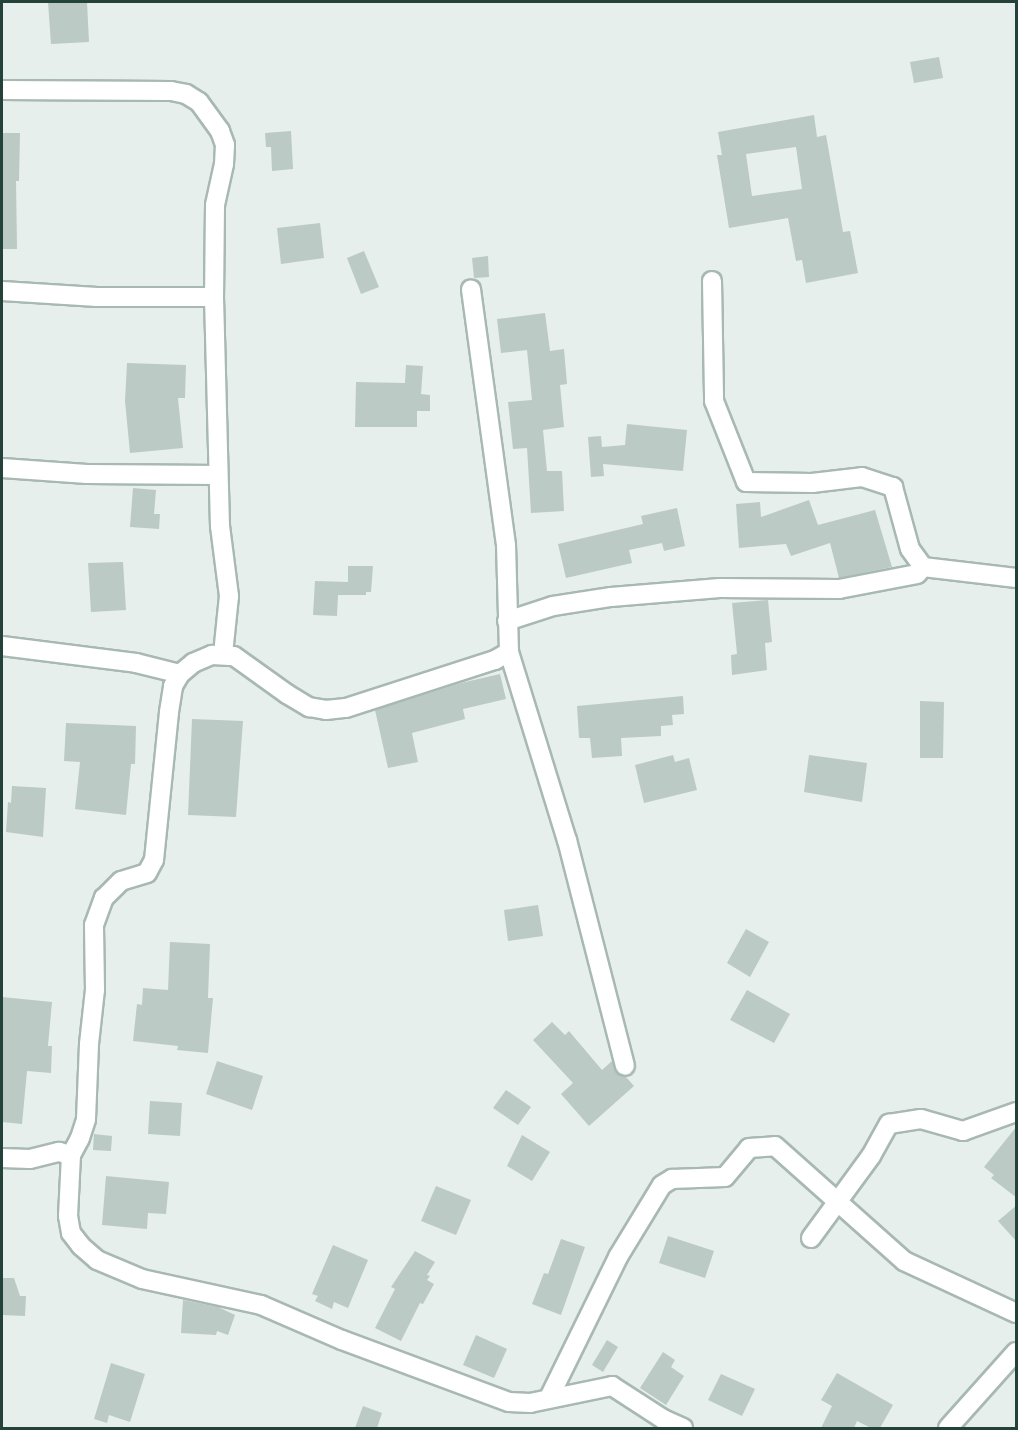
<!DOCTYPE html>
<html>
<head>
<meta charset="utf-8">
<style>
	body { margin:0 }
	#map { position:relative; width:1018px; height:1430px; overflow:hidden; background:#e6efeb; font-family:"DejaVu Sans",sans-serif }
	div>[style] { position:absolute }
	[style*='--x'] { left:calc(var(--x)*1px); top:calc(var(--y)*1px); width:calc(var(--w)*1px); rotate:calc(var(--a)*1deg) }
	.building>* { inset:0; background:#bbcac4 }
	.roads { filter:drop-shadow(2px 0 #a8b8b2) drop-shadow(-2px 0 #a8b8b2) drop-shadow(0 2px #a8b8b2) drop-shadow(0 -2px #a8b8b2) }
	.minor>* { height:18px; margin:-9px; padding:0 9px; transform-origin:9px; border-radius:9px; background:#fff }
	span { translate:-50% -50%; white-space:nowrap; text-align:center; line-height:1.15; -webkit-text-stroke:6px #f7fbf9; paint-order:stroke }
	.frame { position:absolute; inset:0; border:3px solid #24423a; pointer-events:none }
</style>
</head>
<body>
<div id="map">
	<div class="building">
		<i style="clip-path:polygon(48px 2px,87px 2px,89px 42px,51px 44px)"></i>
		<i style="clip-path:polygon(939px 57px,943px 78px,914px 83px,910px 62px)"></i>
		<i style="clip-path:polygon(evenodd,814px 115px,817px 137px,826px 135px,843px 232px,850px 231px,858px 273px,806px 283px,802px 260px,796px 261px,788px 218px,729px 228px,717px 155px,722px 155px,718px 132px,814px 115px,796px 147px,802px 189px,752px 196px,746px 154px,796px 147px)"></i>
		<i style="clip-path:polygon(291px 131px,293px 169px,272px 171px,271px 147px,266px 147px,265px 133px)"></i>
		<i style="clip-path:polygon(2px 133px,20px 133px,19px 181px,16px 181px,17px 249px,2px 249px)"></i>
		<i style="clip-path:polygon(320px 223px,324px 258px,281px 264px,277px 228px)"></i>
		<i style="clip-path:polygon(364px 251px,379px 287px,361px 294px,347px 258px)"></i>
		<i style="clip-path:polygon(488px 256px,489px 277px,474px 278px,472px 258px)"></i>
		<i style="clip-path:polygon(545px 313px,550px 351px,564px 349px,567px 384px,560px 385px,564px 427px,543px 430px,547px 471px,562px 471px,564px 511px,531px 513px,527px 448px,513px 449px,508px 402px,532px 400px,527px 350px,501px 353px,497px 319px)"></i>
		<i style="clip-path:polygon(127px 363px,186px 365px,185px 398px,178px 398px,183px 448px,130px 453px,125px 401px)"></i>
		<i style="clip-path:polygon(406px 365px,423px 366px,421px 394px,430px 395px,430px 411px,417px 411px,417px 427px,355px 427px,356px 382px,405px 383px)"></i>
		<i style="clip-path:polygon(627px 424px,687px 430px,683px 471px,603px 464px,604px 476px,591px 477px,588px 437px,601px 436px,602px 447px,625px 445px)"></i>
		<i style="clip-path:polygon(133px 488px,156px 490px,154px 514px,160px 514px,159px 529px,130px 527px)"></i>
		<i style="clip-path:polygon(809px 500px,818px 525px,875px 510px,892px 567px,839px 578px,830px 543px,791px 556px,786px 544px,739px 548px,736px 504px,760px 502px,761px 517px)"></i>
		<i style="clip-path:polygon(677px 508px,685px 546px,664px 551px,662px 543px,629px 550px,632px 563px,566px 578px,558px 544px,643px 524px,641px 516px)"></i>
		<i style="clip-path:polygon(123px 562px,126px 610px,91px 612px,88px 563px)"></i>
		<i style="clip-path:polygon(348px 566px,373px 566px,371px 592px,366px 592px,366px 595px,338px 595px,337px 616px,313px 615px,315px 581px,348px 582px)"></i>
		<i style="clip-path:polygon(768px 600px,772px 642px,765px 643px,767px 670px,732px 675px,731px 655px,737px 654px,732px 603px)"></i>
		<i style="clip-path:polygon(500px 674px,506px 699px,463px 709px,465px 719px,412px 733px,418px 762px,388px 768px,375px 710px,461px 683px)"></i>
		<i style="clip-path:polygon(683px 696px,684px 714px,672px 715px,673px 725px,661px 726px,661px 736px,621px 738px,622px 756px,592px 758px,590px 738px,579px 738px,577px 706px)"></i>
		<i style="clip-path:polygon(920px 701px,944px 702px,943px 758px,920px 758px)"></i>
		<i style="clip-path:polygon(192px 719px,243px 721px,236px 817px,188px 815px)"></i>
		<i style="clip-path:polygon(66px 723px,136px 726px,135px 764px,131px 764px,126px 815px,75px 809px,80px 762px,64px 761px)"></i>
		<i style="clip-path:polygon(673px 755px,675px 762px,689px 758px,697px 790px,644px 803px,635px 765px)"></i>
		<i style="clip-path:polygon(809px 755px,867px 763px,862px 802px,804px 792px)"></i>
		<i style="clip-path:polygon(12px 786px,46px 788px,43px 837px,6px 832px,8px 802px,11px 803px)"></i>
		<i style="clip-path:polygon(538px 905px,543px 936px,508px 941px,504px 910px)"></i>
		<i style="clip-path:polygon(746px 929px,769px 942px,750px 977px,727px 963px)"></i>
		<i style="clip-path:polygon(170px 942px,210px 944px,208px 998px,213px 998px,208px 1053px,177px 1050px,178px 1046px,133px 1041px,137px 1004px,142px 1005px,143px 988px,168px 990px)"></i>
		<i style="clip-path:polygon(747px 990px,790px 1014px,774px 1043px,730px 1020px)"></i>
		<i style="clip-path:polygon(2px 997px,52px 1002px,48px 1046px,52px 1046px,51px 1073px,27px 1071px,22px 1124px,2px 1122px)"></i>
		<i style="clip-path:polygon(552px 1022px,565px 1035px,569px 1031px,602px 1070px,612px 1061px,617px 1073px,626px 1077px,634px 1086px,589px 1126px,561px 1094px,573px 1083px,533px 1040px)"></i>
		<i style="clip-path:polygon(217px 1061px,263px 1076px,252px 1110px,206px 1094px)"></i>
		<i style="clip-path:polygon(506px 1090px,531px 1107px,518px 1125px,493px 1108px)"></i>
		<i style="clip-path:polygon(150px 1101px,182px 1103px,180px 1136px,148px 1134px)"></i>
		<i style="clip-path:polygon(1017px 1126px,1017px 1198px,991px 1178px,994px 1175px,984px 1167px)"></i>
		<i style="clip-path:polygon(94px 1134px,112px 1136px,111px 1151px,93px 1150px)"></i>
		<i style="clip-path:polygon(522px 1135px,550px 1152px,532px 1181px,507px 1166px)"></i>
		<i style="clip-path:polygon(106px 1176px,169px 1182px,166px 1214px,148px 1213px,147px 1229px,102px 1225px)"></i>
		<i style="clip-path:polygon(436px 1186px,471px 1200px,456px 1235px,421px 1221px)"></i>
		<i style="clip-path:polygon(1017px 1205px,1017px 1242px,998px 1221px)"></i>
		<i style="clip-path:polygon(668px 1236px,714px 1251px,705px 1278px,659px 1263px)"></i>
		<i style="clip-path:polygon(561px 1239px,585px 1247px,561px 1315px,532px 1304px,544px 1273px,548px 1274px)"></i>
		<i style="clip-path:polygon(333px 1245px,368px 1260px,348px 1308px,334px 1302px,332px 1309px,315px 1301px,318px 1296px,312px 1294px)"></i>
		<i style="clip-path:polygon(415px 1251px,435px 1262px,427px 1275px,430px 1276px,427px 1280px,434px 1284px,423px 1304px,420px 1303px,401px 1341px,375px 1328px,395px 1289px,391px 1287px)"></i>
		<i style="clip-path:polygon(2px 1278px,14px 1278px,20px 1296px,26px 1296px,25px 1316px,2px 1315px)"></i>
		<i style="clip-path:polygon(183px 1300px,218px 1307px,235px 1315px,228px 1335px,217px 1331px,216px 1335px,181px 1333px)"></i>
		<i style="clip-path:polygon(476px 1335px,507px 1349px,494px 1378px,463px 1365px)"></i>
		<i style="clip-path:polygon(607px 1340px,618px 1347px,603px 1372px,592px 1365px)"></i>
		<i style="clip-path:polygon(663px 1352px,675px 1360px,671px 1367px,684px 1376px,666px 1405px,640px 1388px)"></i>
		<i style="clip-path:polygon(111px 1363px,145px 1374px,130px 1422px,109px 1415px,107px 1423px,94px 1419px)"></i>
		<i style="clip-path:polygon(837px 1373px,893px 1405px,880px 1428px,871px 1428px,857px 1421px,854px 1428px,821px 1428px,832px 1406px,821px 1400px)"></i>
		<i style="clip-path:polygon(721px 1374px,755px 1389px,742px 1416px,708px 1400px)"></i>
		<i style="clip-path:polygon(363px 1406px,382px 1413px,377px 1428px,355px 1428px)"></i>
	</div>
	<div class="roads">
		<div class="minor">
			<i style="--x:2;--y:90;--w:169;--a:0.3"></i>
			<i style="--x:171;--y:91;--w:15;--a:11"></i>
			<i style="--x:186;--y:94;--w:15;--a:32"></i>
			<i style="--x:199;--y:102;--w:36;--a:54"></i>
			<i style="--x:220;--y:131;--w:15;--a:70"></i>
			<i style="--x:225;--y:145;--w:19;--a:93"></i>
			<i style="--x:224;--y:164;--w:42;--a:102.4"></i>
			<i style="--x:215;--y:205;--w:92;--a:90.6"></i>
			<i style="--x:214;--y:297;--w:229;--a:88.5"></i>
			<i style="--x:220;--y:526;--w:71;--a:82.7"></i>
			<i style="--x:229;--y:596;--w:58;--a:95.9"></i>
			<i style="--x:712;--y:281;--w:120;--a:89"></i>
			<i style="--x:714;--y:401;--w:87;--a:68.4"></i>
			<i style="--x:746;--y:482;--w:66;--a:0.9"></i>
			<i style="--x:812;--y:483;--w:50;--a:-6.8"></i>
			<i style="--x:862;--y:477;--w:33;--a:18"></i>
			<i style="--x:893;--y:487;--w:64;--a:74.7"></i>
			<i style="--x:910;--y:549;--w:22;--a:54"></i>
			<i style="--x:923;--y:567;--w:94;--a:6.7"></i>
			<i style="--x:2;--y:291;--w:95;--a:3.6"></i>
			<i style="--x:97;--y:297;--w:117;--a:0"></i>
			<i style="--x:2;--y:468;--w:85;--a:4"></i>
			<i style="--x:87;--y:474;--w:131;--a:0.4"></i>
			<i style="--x:507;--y:621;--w:48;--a:-18.1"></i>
			<i style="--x:553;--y:606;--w:59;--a:-8.8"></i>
			<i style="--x:611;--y:597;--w:109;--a:-4.7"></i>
			<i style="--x:720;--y:588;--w:119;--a:0.5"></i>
			<i style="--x:839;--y:589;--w:79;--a:-10.9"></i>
			<i style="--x:917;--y:574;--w:9;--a:-49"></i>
			<i style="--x:2;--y:646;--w:135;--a:7.2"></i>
			<i style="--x:136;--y:663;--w:45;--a:14"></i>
			<i style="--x:509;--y:652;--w:197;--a:72.9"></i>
			<i style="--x:567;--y:840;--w:233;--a:75.6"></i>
			<i style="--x:71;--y:1155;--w:61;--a:92.8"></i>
			<i style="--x:68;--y:1216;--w:17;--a:80"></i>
			<i style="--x:71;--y:1233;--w:16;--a:52"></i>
			<i style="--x:81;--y:1246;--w:21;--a:41"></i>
			<i style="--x:97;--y:1260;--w:49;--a:22.9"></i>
			<i style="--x:142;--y:1279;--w:122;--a:12.3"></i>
			<i style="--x:261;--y:1305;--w:88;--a:23.4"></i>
			<i style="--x:342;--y:1340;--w:178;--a:20.4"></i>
			<i style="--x:509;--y:1402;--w:21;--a:3"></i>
			<i style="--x:530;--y:1403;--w:84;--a:-11.7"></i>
			<i style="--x:612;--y:1386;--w:61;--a:32.9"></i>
			<i style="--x:663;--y:1419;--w:22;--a:24"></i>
			<i style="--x:2;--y:1158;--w:28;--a:2"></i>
			<i style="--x:30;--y:1159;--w:30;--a:-14"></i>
			<i style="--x:59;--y:1152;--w:12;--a:14"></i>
			<i style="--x:71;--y:1155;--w:19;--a:-62"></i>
			<i style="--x:80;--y:1138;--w:20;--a:-72"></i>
			<i style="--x:86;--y:1119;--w:75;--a:-87.7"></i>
			<i style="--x:89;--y:1044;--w:54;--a:-83.7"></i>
			<i style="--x:95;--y:990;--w:65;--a:-90.9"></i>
			<i style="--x:94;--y:925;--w:29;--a:-70"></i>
			<i style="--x:104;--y:898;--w:24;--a:-45"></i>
			<i style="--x:121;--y:881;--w:27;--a:-17"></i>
			<i style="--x:147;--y:873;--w:15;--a:-62"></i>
			<i style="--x:154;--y:860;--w:149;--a:-84.2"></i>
			<i style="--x:169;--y:712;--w:26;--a:-81"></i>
			<i style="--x:173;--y:686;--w:14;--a:-60"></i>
			<i style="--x:180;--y:674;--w:17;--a:-40"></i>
			<i style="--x:193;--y:663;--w:21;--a:-23"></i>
			<i style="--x:212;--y:655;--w:22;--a:3"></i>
			<i style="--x:234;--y:656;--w:65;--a:35.6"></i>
			<i style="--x:287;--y:694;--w:26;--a:31"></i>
			<i style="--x:309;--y:707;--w:17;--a:10"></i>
			<i style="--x:326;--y:710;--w:20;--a:-6"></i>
			<i style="--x:346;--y:708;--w:157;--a:-17.9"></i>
			<i style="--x:495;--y:660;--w:16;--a:-30"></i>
			<i style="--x:509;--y:652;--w:107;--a:-91.6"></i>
			<i style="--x:506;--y:545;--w:258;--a:-97.8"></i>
			<i style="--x:811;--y:1238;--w:102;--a:-53.8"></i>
			<i style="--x:871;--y:1156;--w:37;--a:-61"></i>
			<i style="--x:889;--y:1124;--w:32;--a:-9"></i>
			<i style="--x:921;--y:1119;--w:44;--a:15.9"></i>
			<i style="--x:963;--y:1131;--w:56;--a:-19.7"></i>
			<i style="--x:549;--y:1398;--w:157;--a:-63.9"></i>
			<i style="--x:618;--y:1257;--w:84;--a:-58.6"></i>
			<i style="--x:662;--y:1185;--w:12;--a:-31"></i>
			<i style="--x:672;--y:1179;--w:53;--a:-2.2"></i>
			<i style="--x:725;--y:1177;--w:38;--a:-50"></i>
			<i style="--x:749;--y:1148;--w:26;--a:-4"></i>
			<i style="--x:775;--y:1146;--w:173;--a:41.7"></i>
			<i style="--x:904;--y:1261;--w:123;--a:24.9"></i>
			<i style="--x:948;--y:1428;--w:102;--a:-48.2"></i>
		</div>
	</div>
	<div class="frame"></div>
</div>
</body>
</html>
